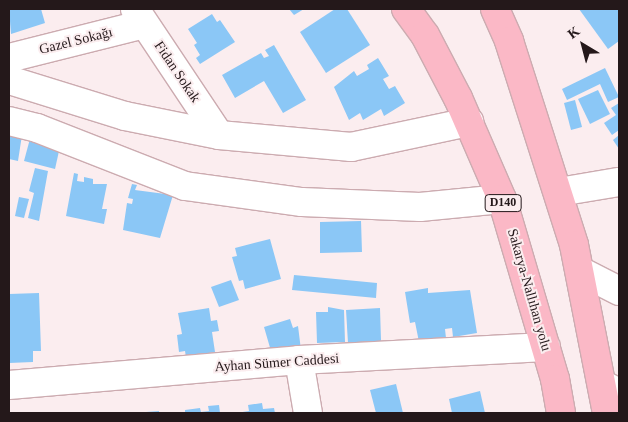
<!DOCTYPE html>
<html>
<head>
<meta charset="utf-8">
<style>
	body { margin:0 }
	#map { position:relative; width:628px; height:422px; overflow:hidden; background:#fbedef; font-family:Georgia,serif }
	div>[style] { position:absolute }
	[style*='--x'] { left:calc(var(--x)*1px); top:calc(var(--y)*1px); width:calc(var(--w)*1px); rotate:calc(var(--a)*1deg) }
	.building>* { inset:0; background:#8bc7f6 }
	.roads { filter:drop-shadow(1px 0 #ccabb0) drop-shadow(-1px 0 #ccabb0) drop-shadow(0 1px #ccabb0) drop-shadow(0 -1px #ccabb0) }
	.minor>* { height:28px; margin:-14px; padding:0 14px; transform-origin:14px; border-radius:14px; background:#fff }
	.major>* { height:28px; margin:-14px; padding:0 14px; transform-origin:14px; border-radius:14px; background:#fbb8c6 }
	span { translate:-50% -50%; white-space:nowrap; text-align:center; line-height:1.15; -webkit-text-stroke:4px #fbedef; paint-order:stroke }
	.shield-label span { padding:1px 4px; background:#fbedef; border:1px solid; border-radius:4px; -webkit-text-stroke-width:0 }
	.shield-label { font-size:12px; color:#24181a; font-weight:700 }
	.street-label { font-size:14px; color:#24181a }
	.frame { position:absolute; inset:0; border:10px solid #24181a; pointer-events:none }
	.north { position:absolute; left:558px; top:20px; width:50px; height:50px; -webkit-text-stroke:4px #fbedef; paint-order:stroke; rotate:323deg; font-size:14px; font-weight:700; line-height:20px; text-align:center; color:#24181a }
	.north::after { content:''; display:block; margin:auto; width:18px; height:22px; background:#24181a; clip-path:polygon(50% 0,100% 100%,50% 72%,0 100%) }
</style>
</head>
<body>
<div id="map">
	<div class="building">
		<i style="clip-path:polygon(9px 9px,41px 9px,45px 23px,11px 34px)"></i>
		<i style="clip-path:polygon(289px 9px,304px 9px,294px 15px)"></i>
		<i style="clip-path:polygon(335px 9px,347px 9px,370px 45px,326px 73px,300px 32px)"></i>
		<i style="clip-path:polygon(579px 9px,619px 9px,619px 41px,608px 49px)"></i>
		<i style="clip-path:polygon(212px 14px,217px 22px,220px 20px,235px 42px,200px 64px,196px 58px,200px 55px,194px 45px,197px 43px,188px 29px)"></i>
		<i style="clip-path:polygon(274px 45px,306px 100px,283px 113px,264px 81px,235px 98px,222px 75px,261px 53px,264px 58px,269px 56px,265px 50px)"></i>
		<i style="clip-path:polygon(378px 58px,389px 76px,383px 79px,389px 89px,395px 86px,405px 103px,384px 116px,381px 109px,363px 120px,360px 113px,349px 120px,334px 87px,354px 71px,357px 76px,369px 69px,367px 65px)"></i>
		<i style="clip-path:polygon(605px 68px,619px 97px,608px 102px,600px 84px,567px 100px,562px 89px)"></i>
		<i style="clip-path:polygon(598px 90px,610px 114px,590px 124px,578px 99px)"></i>
		<i style="clip-path:polygon(575px 100px,582px 127px,571px 130px,564px 103px)"></i>
		<i style="clip-path:polygon(619px 103px,619px 130px,612px 135px,604px 123px,616px 115px,611px 108px)"></i>
		<i style="clip-path:polygon(9px 132px,22px 135px,18px 161px,9px 159px)"></i>
		<i style="clip-path:polygon(31px 135px,61px 142px,55px 169px,24px 161px)"></i>
		<i style="clip-path:polygon(619px 135px,619px 149px,613px 140px)"></i>
		<i style="clip-path:polygon(35px 168px,48px 171px,39px 221px,28px 218px,34px 193px,29px 191px)"></i>
		<i style="clip-path:polygon(74px 173px,78px 174px,77px 181px,84px 182px,84px 177px,93px 179px,93px 184px,107px 184px,102px 209px,107px 209px,104px 224px,66px 216px)"></i>
		<i style="clip-path:polygon(132px 184px,137px 185px,135px 190px,173px 195px,160px 238px,123px 230px,127px 203px,132px 204px,133px 199px,128px 198px)"></i>
		<i style="clip-path:polygon(19px 197px,29px 199px,24px 218px,15px 216px)"></i>
		<i style="clip-path:polygon(361px 221px,362px 252px,320px 253px,320px 222px)"></i>
		<i style="clip-path:polygon(270px 239px,281px 279px,245px 289px,243px 280px,239px 281px,232px 257px,237px 256px,235px 248px)"></i>
		<i style="clip-path:polygon(294px 275px,377px 283px,376px 298px,292px 290px)"></i>
		<i style="clip-path:polygon(231px 280px,239px 300px,219px 307px,211px 287px)"></i>
		<i style="clip-path:polygon(428px 288px,428px 293px,470px 290px,477px 333px,453px 337px,452px 328px,445px 329px,446px 338px,419px 342px,415px 322px,410px 323px,405px 292px)"></i>
		<i style="clip-path:polygon(39px 293px,41px 351px,33px 351px,33px 362px,9px 363px,9px 294px)"></i>
		<i style="clip-path:polygon(328px 307px,344px 310px,345px 342px,317px 343px,316px 312px,328px 312px)"></i>
		<i style="clip-path:polygon(209px 308px,211px 321px,217px 320px,219px 331px,212px 332px,215px 352px,186px 357px,185px 351px,179px 352px,177px 335px,182px 334px,178px 313px)"></i>
		<i style="clip-path:polygon(380px 308px,381px 341px,348px 343px,346px 310px)"></i>
		<i style="clip-path:polygon(290px 319px,293px 328px,298px 326px,301px 350px,273px 358px,264px 327px)"></i>
		<i style="clip-path:polygon(396px 384px,403px 413px,376px 413px,370px 390px)"></i>
		<i style="clip-path:polygon(480px 391px,485px 413px,452px 413px,449px 399px)"></i>
		<i style="clip-path:polygon(262px 403px,263px 409px,274px 408px,275px 413px,236px 413px,249px 411px,248px 405px)"></i>
		<i style="clip-path:polygon(219px 405px,220px 413px,185px 413px,185px 410px,200px 408px,201px 412px,209px 411px,208px 406px)"></i>
		<i style="clip-path:polygon(159px 411px,159px 413px,146px 413px,146px 412px)"></i>
	</div>
	<div class="roads">
		<div class="minor">
			<i style="--x:135;--y:9;--w:151;--a:56.3"></i>
			<i style="--x:9;--y:58;--w:139;--a:-14.1"></i>
			<i style="--x:9;--y:80;--w:121;--a:17.2"></i>
			<i style="--x:125;--y:116;--w:96;--a:11.4"></i>
			<i style="--x:219;--y:135;--w:133;--a:5.2"></i>
			<i style="--x:351;--y:147;--w:121;--a:-12"></i>
			<i style="--x:9;--y:121;--w:29;--a:14"></i>
			<i style="--x:37;--y:128;--w:159;--a:21.4"></i>
			<i style="--x:185;--y:186;--w:118;--a:7.8"></i>
			<i style="--x:302;--y:202;--w:118;--a:2.4"></i>
			<i style="--x:420;--y:207;--w:82;--a:-5.6"></i>
			<i style="--x:559;--y:192;--w:61;--a:-9.5"></i>
			<i style="--x:580;--y:271;--w:44;--a:27.1"></i>
			<i style="--x:299;--y:360;--w:54;--a:80.4"></i>
			<i style="--x:602;--y:384;--w:19;--a:28"></i>
			<i style="--x:9;--y:385;--w:291;--a:-4.9"></i>
			<i style="--x:299;--y:360;--w:247;--a:-3"></i>
		</div>
		<div class="major">
			<i style="--x:406;--y:9;--w:32;--a:54"></i>
			<i style="--x:425;--y:35;--w:71;--a:62.4"></i>
			<i style="--x:458;--y:98;--w:110;--a:66.5"></i>
			<i style="--x:502;--y:199;--w:188;--a:73.6"></i>
			<i style="--x:555;--y:379;--w:35;--a:80"></i>
			<i style="--x:495;--y:9;--w:35;--a:66"></i>
			<i style="--x:509;--y:41;--w:214;--a:72.3"></i>
			<i style="--x:574;--y:245;--w:171;--a:78.9"></i>
		</div>
	</div>
	<div class="shield-label">
		<span style="left:503px;top:203px">D140</span>
	</div>
	<div class="street-label">
		<span style="left:76px;top:41px;rotate:-14deg">Gazel Sokağı</span>
		<span style="left:177px;top:72px;rotate:56deg">Fidan Sokak</span>
		<span style="left:529px;top:290px;rotate:74deg">Sakarya-Nallıhan yolu</span>
		<span style="left:277px;top:363px;rotate:-4deg">Ayhan Sümer Caddesi</span>
	</div>
	<div class="frame"></div>
	<div class="north">K</div>
</div>
</body>
</html>
